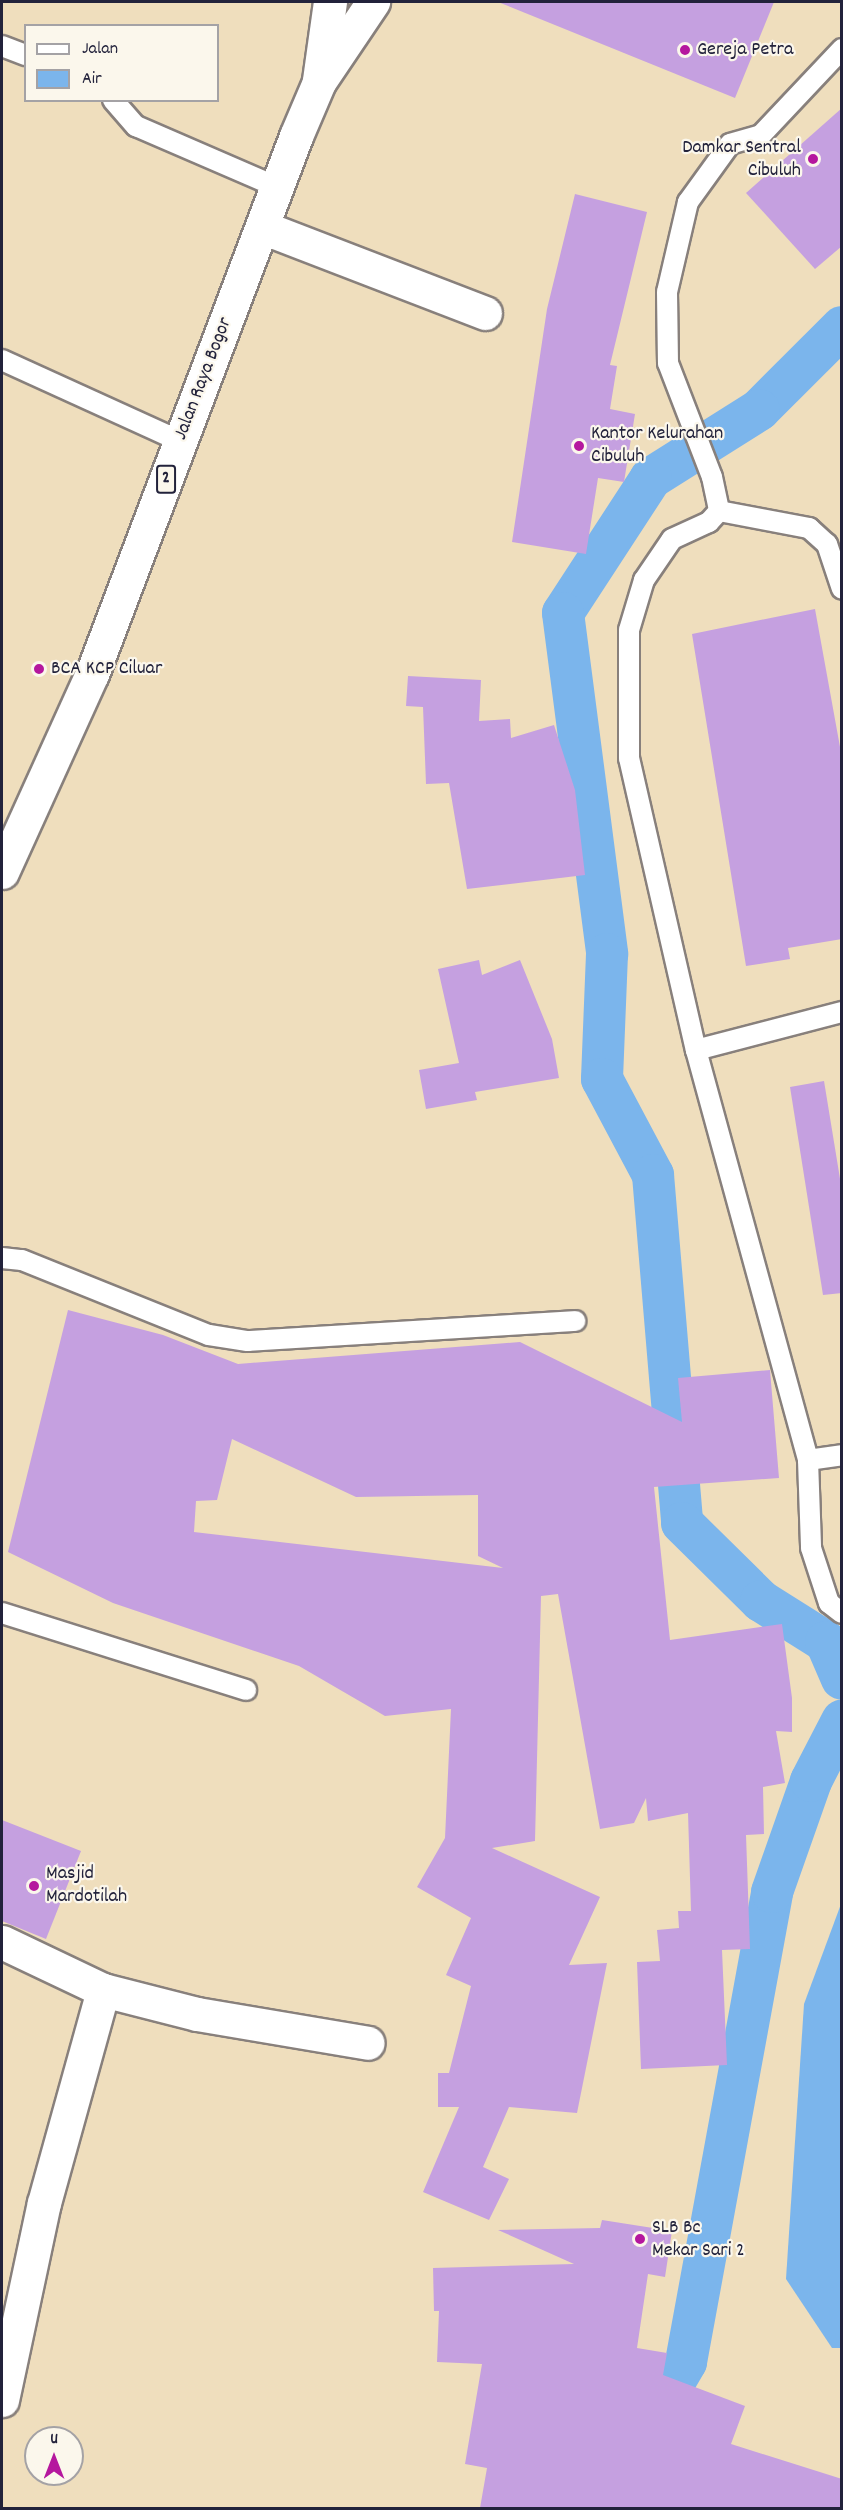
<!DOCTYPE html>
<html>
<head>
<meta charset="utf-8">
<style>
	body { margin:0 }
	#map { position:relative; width:843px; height:2510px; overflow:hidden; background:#efdebd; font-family:Dekko,sans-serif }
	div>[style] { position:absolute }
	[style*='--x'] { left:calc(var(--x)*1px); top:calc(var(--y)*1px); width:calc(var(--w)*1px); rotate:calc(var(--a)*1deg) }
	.water>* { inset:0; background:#7bb5ec }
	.canal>* { height:42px; margin:-21px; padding:0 21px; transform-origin:21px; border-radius:21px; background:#7bb5ec }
	.building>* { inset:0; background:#c5a0e0 }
	.roads { filter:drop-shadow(2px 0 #88807c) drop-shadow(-2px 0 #88807c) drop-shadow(0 2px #88807c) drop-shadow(0 -2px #88807c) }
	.lane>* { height:20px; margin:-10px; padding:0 10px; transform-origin:10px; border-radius:10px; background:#fff }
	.street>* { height:33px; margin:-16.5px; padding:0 16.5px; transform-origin:16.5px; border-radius:16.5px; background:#fff }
	.highway>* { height:33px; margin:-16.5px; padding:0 16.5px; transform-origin:16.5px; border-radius:16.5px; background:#fff }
	.dots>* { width:16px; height:16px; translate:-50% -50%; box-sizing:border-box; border:3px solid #fbf7ec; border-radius:50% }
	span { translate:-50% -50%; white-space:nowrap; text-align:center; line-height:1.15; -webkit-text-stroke:4.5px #fbf7ec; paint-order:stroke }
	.shield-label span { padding:2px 4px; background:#fbf7ec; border:2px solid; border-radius:4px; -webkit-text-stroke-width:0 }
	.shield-label { font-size:18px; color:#22223b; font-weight:700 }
	.poi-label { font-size:20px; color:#22223b }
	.left { translate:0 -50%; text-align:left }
	.right { translate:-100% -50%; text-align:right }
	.street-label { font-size:20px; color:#22223b }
	.frame { position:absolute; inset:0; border:3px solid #22223b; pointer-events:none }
	.legend { position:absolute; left:24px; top:24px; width:195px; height:78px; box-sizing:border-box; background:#fbf7ec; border:2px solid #a4a2a5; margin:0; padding:8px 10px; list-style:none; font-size:18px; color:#22223b }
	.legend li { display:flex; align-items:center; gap:12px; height:30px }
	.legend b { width:30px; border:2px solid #a4a2a5 }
	.north { position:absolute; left:24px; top:2426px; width:60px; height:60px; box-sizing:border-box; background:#fbf7ec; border:2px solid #a4a2a5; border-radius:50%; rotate:0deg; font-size:16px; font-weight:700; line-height:24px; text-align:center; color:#22223b }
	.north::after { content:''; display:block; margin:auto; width:21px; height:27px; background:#b5179e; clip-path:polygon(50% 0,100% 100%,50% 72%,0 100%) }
</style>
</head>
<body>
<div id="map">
	<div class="water">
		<i style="clip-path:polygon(841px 1904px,842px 2348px,832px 2348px,786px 2279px,804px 2004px)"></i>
	</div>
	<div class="canal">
		<i style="--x:842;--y:327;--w:117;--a:135"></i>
		<i style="--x:759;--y:410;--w:128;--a:147.8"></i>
		<i style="--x:651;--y:478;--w:161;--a:123.1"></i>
		<i style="--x:563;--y:613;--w:344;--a:82.6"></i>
		<i style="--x:607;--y:954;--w:125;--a:92.3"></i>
		<i style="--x:602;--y:1079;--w:109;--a:62"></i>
		<i style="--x:653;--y:1175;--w:349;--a:85.2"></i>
		<i style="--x:682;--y:1523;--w:111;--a:44.6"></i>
		<i style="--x:761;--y:1601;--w:77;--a:32.2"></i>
		<i style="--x:826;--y:1642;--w:40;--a:66.6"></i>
		<i style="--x:612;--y:2508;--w:41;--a:-72.9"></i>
		<i style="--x:624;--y:2469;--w:124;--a:-59.9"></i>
		<i style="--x:686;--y:2362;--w:478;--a:-79.6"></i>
		<i style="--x:772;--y:1892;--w:118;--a:-70.6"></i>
		<i style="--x:811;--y:1781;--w:68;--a:-62.7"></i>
	</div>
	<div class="building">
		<i style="clip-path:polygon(498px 2px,774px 2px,735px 98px)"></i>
		<i style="clip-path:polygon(842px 108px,842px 246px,815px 269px,746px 193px)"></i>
		<i style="clip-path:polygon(575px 194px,647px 212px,610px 365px,617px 366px,610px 409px,635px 414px,624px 482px,598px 478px,586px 554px,512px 542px,547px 309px)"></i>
		<i style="clip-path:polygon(815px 609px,842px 758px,842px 939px,788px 948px,790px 959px,746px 966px,692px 634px)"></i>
		<i style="clip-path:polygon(408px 676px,481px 680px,479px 721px,510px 719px,511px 738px,554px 725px,575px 790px,585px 875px,467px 889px,449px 783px,426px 784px,423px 707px,406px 706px)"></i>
		<i style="clip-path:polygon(479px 960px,482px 975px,520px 960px,552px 1039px,559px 1078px,475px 1092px,477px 1100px,426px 1109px,419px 1070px,459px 1063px,438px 969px)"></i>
		<i style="clip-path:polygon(824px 1081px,842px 1191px,842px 1293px,823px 1295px,790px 1087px)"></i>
		<i style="clip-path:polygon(evenodd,68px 1310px,163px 1335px,238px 1364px,520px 1342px,682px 1422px,678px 1378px,770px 1370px,779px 1478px,654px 1487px,670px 1640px,782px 1624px,792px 1698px,792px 1732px,776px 1731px,785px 1783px,763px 1787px,764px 1834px,746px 1835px,750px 1949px,722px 1950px,727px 2065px,641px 2069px,637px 1962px,660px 1961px,657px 1930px,679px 1928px,678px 1911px,691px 1911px,688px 1813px,648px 1821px,646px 1798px,634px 1823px,600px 1829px,558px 1594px,541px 1596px,535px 1841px,492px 1848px,600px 1897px,569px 1965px,607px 1963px,577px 2113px,509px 2107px,483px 2167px,509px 2179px,489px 2220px,423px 2192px,459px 2107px,438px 2107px,438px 2073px,449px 2073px,471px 1986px,446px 1975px,471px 1918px,417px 1887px,445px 1838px,451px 1709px,385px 1716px,299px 1666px,113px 1603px,8px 1552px,68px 1310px,232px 1439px,356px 1497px,478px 1495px,478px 1556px,503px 1568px,194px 1532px,196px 1501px,217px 1500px,232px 1439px)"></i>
		<i style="clip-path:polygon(2px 1820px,81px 1851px,46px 1939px,2px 1921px)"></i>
		<i style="clip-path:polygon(602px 2220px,672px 2231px,665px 2277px,648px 2274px,637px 2348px,667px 2353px,663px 2375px,745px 2406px,731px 2444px,842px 2479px,842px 2508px,480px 2508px,487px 2468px,465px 2464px,482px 2364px,437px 2362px,439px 2311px,434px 2311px,433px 2268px,574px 2264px,498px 2230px,600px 2228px)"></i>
	</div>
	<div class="roads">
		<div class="lane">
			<i style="--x:2;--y:46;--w:26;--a:21"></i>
			<i style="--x:842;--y:49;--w:118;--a:133.3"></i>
			<i style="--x:761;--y:135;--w:32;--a:164"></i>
			<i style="--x:730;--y:144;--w:72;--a:125.9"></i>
			<i style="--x:688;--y:202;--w:92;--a:103.1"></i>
			<i style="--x:667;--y:292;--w:71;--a:89.2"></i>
			<i style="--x:668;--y:363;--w:122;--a:68.9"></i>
			<i style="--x:712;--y:477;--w:35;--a:78"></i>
			<i style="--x:719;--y:511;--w:92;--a:10.7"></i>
			<i style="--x:809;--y:528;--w:24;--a:42"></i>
			<i style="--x:827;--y:544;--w:47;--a:71.6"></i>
			<i style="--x:113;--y:100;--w:35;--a:49"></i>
			<i style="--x:136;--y:126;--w:154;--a:23.4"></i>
			<i style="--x:2;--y:360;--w:196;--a:24.5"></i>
			<i style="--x:719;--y:511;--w:15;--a:132"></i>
			<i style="--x:709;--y:522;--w:41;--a:155.3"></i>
			<i style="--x:672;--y:539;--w:50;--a:124.3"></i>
			<i style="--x:644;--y:580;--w:52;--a:106.7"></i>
			<i style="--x:629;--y:630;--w:128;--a:90"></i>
			<i style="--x:629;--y:758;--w:300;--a:77.1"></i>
			<i style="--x:696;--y:1050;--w:425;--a:74.7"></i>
			<i style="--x:808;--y:1460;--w:88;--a:88"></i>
			<i style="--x:811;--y:1548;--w:58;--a:71.9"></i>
			<i style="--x:829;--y:1603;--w:16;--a:38"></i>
			<i style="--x:696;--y:1050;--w:151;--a:-14.6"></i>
			<i style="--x:2;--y:1258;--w:20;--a:6"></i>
			<i style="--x:22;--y:1260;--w:201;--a:21.9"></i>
			<i style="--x:209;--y:1335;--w:39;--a:9"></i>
			<i style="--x:248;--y:1341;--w:328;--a:-3.5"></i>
			<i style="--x:808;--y:1460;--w:34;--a:-8"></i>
			<i style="--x:2;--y:1613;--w:256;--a:17.5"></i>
		</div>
		<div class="street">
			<i style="--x:262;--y:227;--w:239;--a:21.1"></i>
			<i style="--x:2;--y:1942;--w:112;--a:25.4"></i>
			<i style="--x:103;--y:1990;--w:97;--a:14.3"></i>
			<i style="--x:197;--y:2014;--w:173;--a:9.6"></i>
			<i style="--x:2;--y:2400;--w:201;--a:-78"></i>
			<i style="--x:44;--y:2203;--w:221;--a:-74.5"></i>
		</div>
		<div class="highway">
			<i style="--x:319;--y:80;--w:79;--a:-82"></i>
			<i style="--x:2;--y:872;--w:217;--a:-65.6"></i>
			<i style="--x:92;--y:674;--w:575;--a:-69.23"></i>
			<i style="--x:296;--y:136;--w:59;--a:-66.9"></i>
			<i style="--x:319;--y:82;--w:97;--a:-56"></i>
		</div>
	</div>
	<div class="dots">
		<i style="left:685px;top:50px;background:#b5179e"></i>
		<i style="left:813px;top:159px;background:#b5179e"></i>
		<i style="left:579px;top:446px;background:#b5179e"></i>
		<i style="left:39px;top:669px;background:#b5179e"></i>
		<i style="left:34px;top:1886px;background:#b5179e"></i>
		<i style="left:640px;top:2239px;background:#b5179e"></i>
	</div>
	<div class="shield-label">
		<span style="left:166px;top:479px">2</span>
	</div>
	<div class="poi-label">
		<span class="left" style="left:697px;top:50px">Gereja Petra</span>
		<span class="right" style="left:801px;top:160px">Damkar Sentral<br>Cibuluh</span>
		<span class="left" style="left:591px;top:446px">Kantor Kelurahan<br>Cibuluh</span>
		<span class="left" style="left:51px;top:669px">BCA KCP Ciluar</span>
		<span class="left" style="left:46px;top:1886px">Masjid<br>Mardotilah</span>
		<span class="left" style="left:652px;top:2240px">SLB Bc<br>Mekar Sari 2</span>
	</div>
	<div class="street-label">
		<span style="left:204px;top:379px;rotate:-69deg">Jalan Raya Bogor</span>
	</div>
	<div class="frame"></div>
	<ul class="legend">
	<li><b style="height:8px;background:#fff"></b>Jalan</li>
	<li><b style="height:16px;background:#7bb5ec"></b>Air</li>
	</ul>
	<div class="north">U</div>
</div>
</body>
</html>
